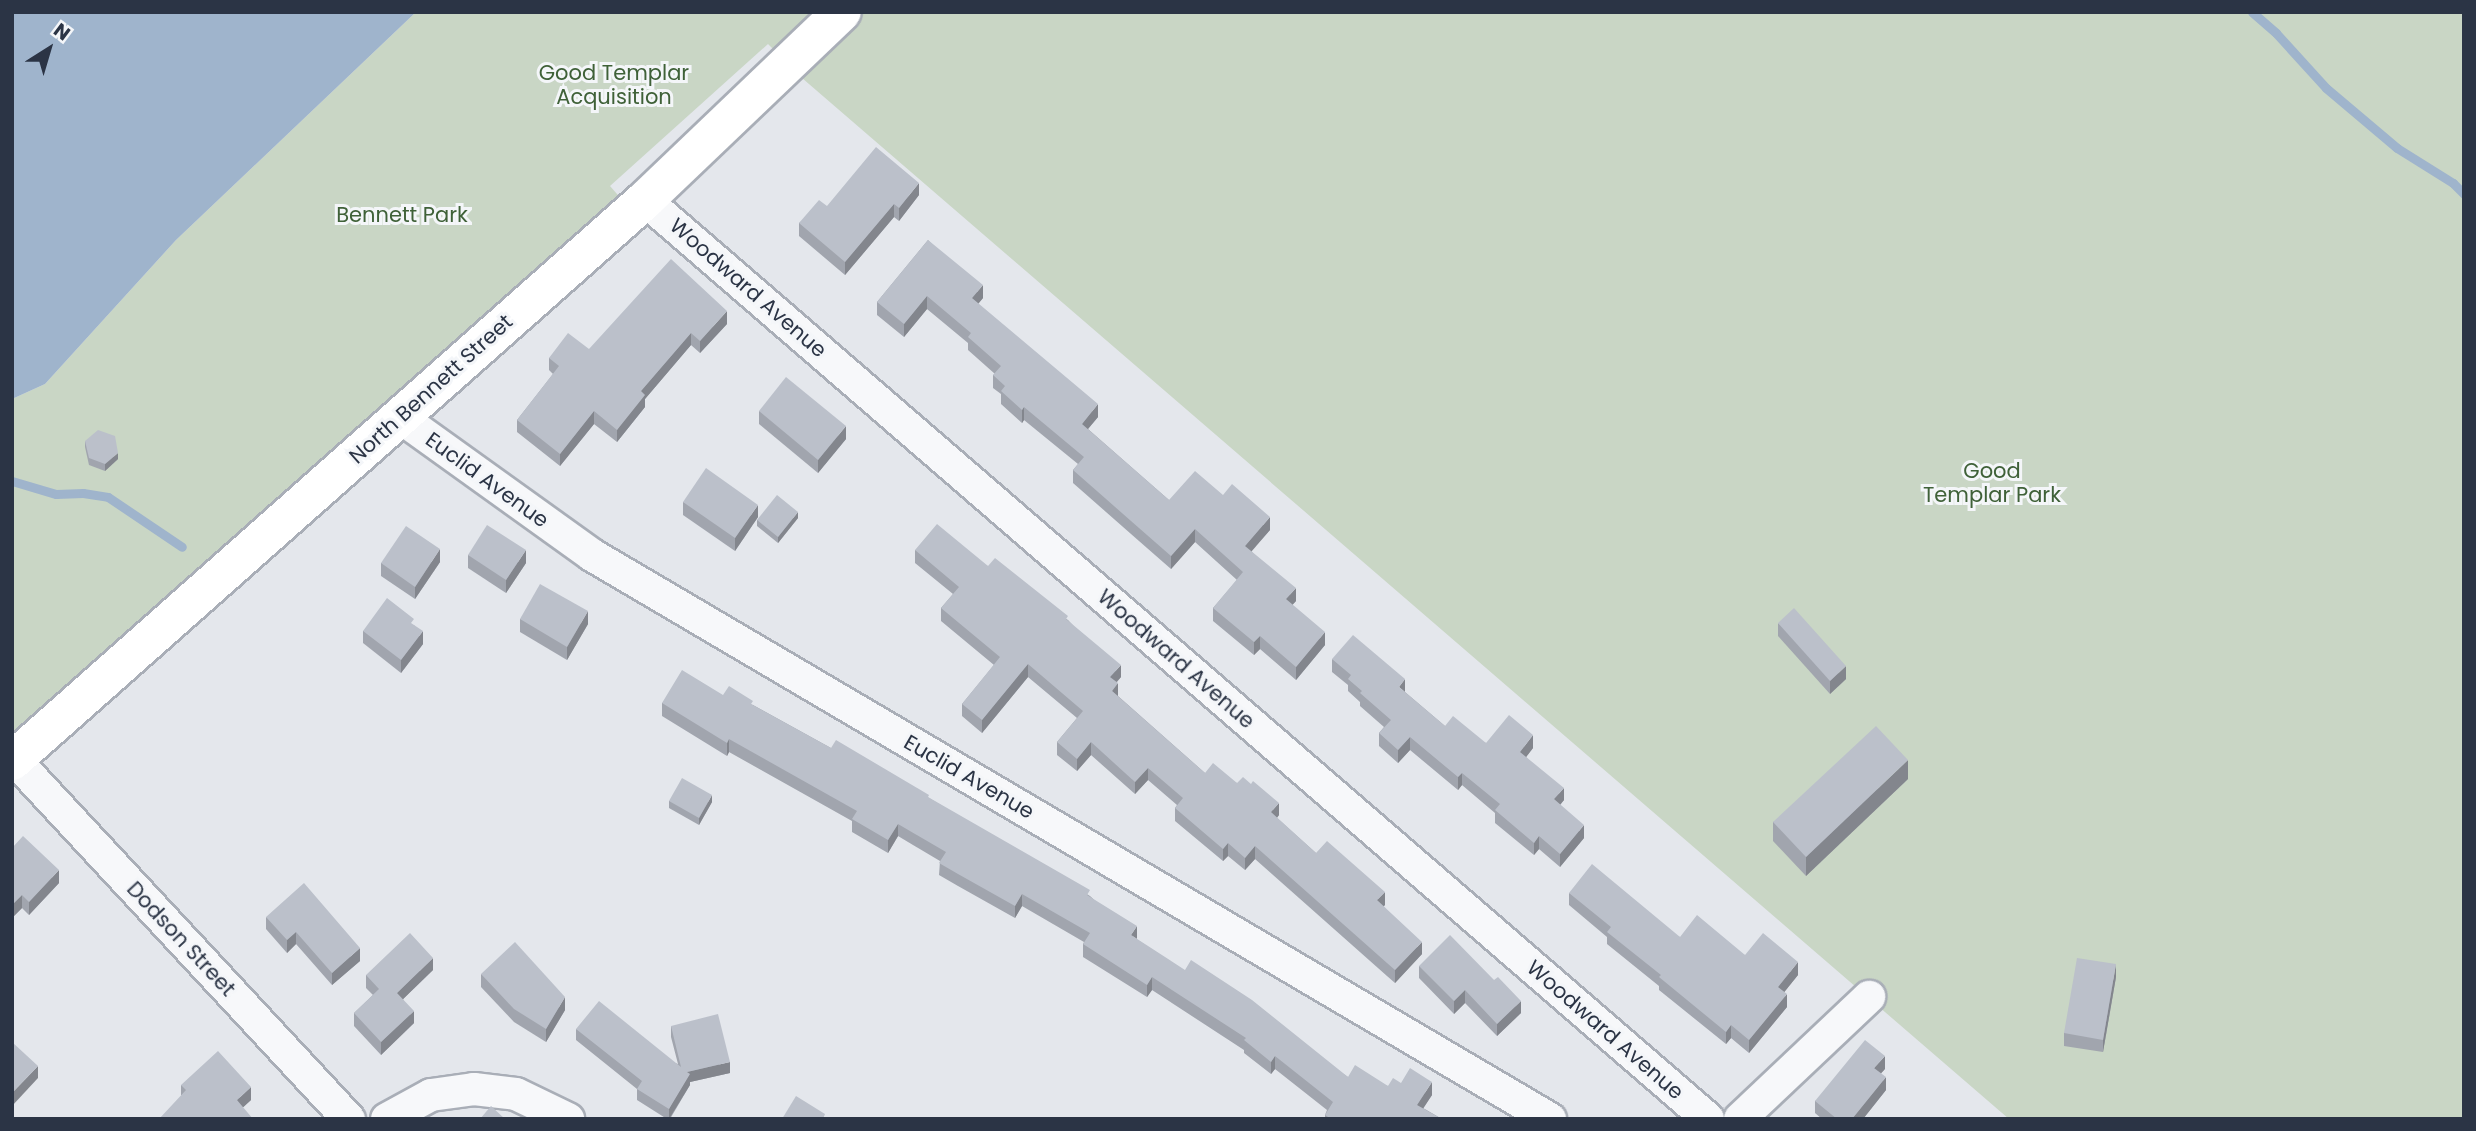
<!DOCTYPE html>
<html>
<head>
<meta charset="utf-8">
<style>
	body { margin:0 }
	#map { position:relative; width:2476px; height:1131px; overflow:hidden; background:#e4e7ec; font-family:Poppins,sans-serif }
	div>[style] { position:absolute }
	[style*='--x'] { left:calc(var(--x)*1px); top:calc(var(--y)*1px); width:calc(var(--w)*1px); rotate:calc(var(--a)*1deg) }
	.green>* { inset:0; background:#c9d6c5 }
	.water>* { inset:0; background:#9fb4cc }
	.stream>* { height:9px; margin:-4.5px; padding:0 4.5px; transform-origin:4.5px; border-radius:4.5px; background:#9fb4cc }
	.roads { filter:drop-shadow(2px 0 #a9aeb7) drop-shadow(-2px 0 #a9aeb7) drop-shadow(0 2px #a9aeb7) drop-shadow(0 -2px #a9aeb7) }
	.minor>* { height:32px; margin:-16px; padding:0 16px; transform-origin:16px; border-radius:16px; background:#f7f8fa }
	.secondary>* { height:38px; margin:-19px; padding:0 19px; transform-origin:19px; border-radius:19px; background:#fff }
	.wall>* { inset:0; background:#a1a5ae }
	.shaded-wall>* { inset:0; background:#83868d }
	.building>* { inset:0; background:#bbc0ca }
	span { translate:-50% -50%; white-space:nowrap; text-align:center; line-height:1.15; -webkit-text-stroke:6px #f4f6f9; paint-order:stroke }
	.park-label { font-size:21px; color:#3f6138 }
	.street-label { font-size:21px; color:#2b3445 }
	.frame { position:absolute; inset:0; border:14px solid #2b3445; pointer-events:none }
	.north { position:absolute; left:14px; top:14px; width:70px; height:70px; -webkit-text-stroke:5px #f4f6f9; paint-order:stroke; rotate:37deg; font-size:19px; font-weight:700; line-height:28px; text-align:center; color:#2b3445 }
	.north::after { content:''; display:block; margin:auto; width:24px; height:32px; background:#2b3445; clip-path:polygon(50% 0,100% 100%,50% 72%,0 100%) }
</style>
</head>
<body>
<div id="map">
	<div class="green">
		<i style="clip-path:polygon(416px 12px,2464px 12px,2464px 1119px,2009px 1119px,802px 78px,768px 44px,610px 186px,624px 202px,12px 740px,12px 399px,45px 384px,176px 240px)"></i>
	</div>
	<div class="water">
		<i style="clip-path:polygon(12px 12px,416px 12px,176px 240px,45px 384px,12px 399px)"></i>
	</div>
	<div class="stream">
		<i style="--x:2252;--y:12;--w:32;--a:41"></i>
		<i style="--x:2276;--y:33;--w:74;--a:47.7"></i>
		<i style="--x:2326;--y:88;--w:93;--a:40.2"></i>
		<i style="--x:2397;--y:148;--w:66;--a:32"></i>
		<i style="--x:2453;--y:183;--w:16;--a:45"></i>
		<i style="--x:12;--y:481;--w:46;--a:16.5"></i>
		<i style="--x:56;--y:494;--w:27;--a:-2"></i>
		<i style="--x:83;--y:493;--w:25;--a:9"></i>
		<i style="--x:108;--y:497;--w:89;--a:34"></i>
	</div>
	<div class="roads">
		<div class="minor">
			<i style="--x:645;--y:200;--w:1405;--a:40.84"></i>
			<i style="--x:400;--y:417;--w:236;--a:35.7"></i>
			<i style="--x:592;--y:555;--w:1112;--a:30.49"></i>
			<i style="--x:14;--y:759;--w:492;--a:47.1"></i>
			<i style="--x:387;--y:1119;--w:50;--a:-28.6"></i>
			<i style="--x:431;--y:1095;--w:43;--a:-7.9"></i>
			<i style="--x:474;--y:1089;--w:42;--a:6.8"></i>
			<i style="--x:516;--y:1094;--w:58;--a:25.7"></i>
			<i style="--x:1740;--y:1119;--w:178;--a:-43.4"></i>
		</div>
		<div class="secondary">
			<i style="--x:12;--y:761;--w:846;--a:-41.55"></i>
			<i style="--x:645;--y:200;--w:272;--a:-43.7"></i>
		</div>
	</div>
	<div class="wall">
		<i style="clip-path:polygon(919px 195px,899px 221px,894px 217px,845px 275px,799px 236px,799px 223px,827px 206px)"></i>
		<i style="clip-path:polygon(928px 240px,983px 298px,978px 304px,1098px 417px,1088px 429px,1169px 500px,1223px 495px,1270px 530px,1251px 551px,1296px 601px,1292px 605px,1325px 645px,1296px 680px,1260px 649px,1254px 655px,1213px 621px,1213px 608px,1237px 580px,1195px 542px,1171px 569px,1073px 483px,1073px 470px,1078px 464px,1024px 420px,1022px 423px,1001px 404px,1001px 394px,993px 388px,993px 375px,995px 374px,968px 350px,968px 343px,927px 309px,904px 337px,877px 315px,877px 302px)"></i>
		<i style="clip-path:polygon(727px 324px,700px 353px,691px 345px,645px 399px,645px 407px,617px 442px,594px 424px,560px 466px,517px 432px,517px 420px,553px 374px,549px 370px,549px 358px,589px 349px)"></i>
		<i style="clip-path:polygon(759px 411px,846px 439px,818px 473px,759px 424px)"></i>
		<i style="clip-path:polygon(85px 441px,118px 459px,105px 471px,89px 465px,85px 447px)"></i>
		<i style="clip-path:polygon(683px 502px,758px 517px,735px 551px,683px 515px)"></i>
		<i style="clip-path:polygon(798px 518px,778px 543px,757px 526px,757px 520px)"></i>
		<i style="clip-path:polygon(915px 550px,988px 566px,1068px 620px,1121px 677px,1117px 682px,1118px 696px,1205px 773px,1237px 783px,1279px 815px,1277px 818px,1316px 853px,1385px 905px,1383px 906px,1422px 954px,1395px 983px,1255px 859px,1245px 870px,1228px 856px,1223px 861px,1175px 821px,1175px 808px,1177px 805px,1148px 780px,1135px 794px,1091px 755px,1077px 771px,1057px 755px,1057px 742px,1077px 718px,1028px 677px,982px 733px,962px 716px,962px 704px,994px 665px,941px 621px,941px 608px,953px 594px,915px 563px)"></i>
		<i style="clip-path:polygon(468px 555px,526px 563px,506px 593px,468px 568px)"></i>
		<i style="clip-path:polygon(440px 562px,415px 599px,381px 576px,381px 563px)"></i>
		<i style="clip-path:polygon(520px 619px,588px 624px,567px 660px,520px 632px)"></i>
		<i style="clip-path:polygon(1778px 623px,1846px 679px,1830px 694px,1778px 636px)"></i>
		<i style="clip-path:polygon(414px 625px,423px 644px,401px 673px,363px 643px,363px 631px)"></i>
		<i style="clip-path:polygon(1332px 659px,1405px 692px,1445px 726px,1486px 743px,1533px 748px,1526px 757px,1564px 800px,1560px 805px,1584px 838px,1560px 867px,1539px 849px,1534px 855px,1495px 823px,1495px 813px,1462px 785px,1458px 790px,1410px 750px,1398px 763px,1379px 746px,1379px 733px,1384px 727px,1360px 706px,1360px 702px,1348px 691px,1348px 685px,1332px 672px)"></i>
		<i style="clip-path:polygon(723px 695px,753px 705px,831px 748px,929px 798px,1090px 896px,1136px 939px,1348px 1077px,1388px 1086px,1401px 1083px,1432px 1095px,1423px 1108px,1442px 1119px,1325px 1119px,1325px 1115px,1327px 1110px,1275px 1069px,1271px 1074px,1244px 1053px,1244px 1050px,1152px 990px,1147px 997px,1083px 957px,1083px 944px,1084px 942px,1022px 906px,1015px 918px,958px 886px,939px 875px,940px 861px,898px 836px,888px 853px,852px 832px,852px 821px,729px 752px,727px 756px,662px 716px,662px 703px)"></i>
		<i style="clip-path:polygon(1908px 779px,1806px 876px,1773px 841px,1773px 822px)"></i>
		<i style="clip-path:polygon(669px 801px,712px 802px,699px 825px,669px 808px)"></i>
		<i style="clip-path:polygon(12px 848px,59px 883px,29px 915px,22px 908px,12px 918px)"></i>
		<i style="clip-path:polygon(1569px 893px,1680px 937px,1745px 955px,1798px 975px,1784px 992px,1787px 1007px,1749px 1053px,1731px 1038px,1726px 1044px,1659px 990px,1659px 986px,1607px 944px,1607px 937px,1569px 905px)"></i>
		<i style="clip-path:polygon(266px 917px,360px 961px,332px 985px,296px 944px,287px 953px,266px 929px)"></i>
		<i style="clip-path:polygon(1419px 966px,1494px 980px,1521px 1013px,1497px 1036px,1465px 1003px,1454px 1014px,1419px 978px)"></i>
		<i style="clip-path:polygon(433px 970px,403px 999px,414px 1023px,381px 1055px,354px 1026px,354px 1013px,373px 995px,366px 988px,366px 975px)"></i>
		<i style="clip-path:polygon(481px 974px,565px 1010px,546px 1042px,514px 1022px,481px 987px)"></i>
		<i style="clip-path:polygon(2116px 977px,2103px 1052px,2064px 1046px,2064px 1033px)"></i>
		<i style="clip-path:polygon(671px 1026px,730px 1073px,690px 1082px,690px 1085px,670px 1119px,667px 1119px,637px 1100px,637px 1089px,576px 1040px,576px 1029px,678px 1064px,671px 1037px)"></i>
		<i style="clip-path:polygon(1885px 1069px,1881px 1073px,1886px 1090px,1863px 1119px,1822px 1119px,1815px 1113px,1815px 1101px)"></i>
		<i style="clip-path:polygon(181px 1085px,251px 1100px,243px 1107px,181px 1095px)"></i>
	</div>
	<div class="shaded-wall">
		<i style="clip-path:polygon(919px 183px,919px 195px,899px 221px,899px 208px)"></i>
		<i style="clip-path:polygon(894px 204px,894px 217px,845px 275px,845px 262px)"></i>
		<i style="clip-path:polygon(983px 285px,983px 298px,972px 311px,972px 298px)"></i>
		<i style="clip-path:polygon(927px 296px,927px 309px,904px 337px,904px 324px)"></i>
		<i style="clip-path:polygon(727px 311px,727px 324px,700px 353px,700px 341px)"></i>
		<i style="clip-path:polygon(691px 333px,691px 345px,645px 399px,645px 407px,617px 442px,617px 430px,641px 391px)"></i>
		<i style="clip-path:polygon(1098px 404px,1098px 417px,1082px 436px,1082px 424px)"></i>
		<i style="clip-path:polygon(1024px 407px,1024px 420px,1022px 423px,1022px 410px)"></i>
		<i style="clip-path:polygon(594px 411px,594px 424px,560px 466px,560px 454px)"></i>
		<i style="clip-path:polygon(846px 426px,846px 439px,818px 473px,818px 460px)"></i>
		<i style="clip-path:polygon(118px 453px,118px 459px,105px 471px,105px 464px)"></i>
		<i style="clip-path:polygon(758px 505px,758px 517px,735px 551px,735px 538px)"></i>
		<i style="clip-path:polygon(798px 512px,798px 518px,778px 543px,778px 537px)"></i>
		<i style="clip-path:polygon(1270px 517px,1270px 530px,1245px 559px,1245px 546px)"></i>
		<i style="clip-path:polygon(1195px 529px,1195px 542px,1171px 569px,1171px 556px)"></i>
		<i style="clip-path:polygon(440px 549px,440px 562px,415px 599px,415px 587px)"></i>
		<i style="clip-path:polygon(526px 550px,526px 563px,506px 593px,506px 580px)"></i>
		<i style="clip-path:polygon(1296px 588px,1296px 601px,1286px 612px,1286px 599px)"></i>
		<i style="clip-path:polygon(588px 611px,588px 624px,567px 660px,567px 647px)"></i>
		<i style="clip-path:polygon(423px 631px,423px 644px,401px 673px,401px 660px)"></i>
		<i style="clip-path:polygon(1325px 632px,1325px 645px,1296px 680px,1296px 667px)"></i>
		<i style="clip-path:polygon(1260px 636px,1260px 649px,1254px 655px,1254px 642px)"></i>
		<i style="clip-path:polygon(1028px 664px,1028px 677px,982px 733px,982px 720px)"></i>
		<i style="clip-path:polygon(1121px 665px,1121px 677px,1110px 689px,1110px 677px)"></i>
		<i style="clip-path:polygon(1846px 666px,1846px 679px,1830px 694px,1830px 681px)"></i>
		<i style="clip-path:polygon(1405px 679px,1405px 692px,1399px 687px)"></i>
		<i style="clip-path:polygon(1118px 683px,1118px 696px,1112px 691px)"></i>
		<i style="clip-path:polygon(1533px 735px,1533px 748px,1520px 765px,1520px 752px)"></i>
		<i style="clip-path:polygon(1410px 737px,1410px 750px,1398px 763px,1398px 750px)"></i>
		<i style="clip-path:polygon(729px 739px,729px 752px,727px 756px,727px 743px)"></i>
		<i style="clip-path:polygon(1091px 742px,1091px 755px,1077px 771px,1077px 759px)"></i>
		<i style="clip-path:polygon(1908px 760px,1908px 779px,1806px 876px,1806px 857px)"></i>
		<i style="clip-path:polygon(1148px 768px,1148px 780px,1135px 794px,1135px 782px)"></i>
		<i style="clip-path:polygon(1462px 773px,1462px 785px,1458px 790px,1458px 777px)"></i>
		<i style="clip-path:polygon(1564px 788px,1564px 800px,1554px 812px,1554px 799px)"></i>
		<i style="clip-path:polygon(712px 795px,712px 802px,699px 825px,699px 818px)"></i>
		<i style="clip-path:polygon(1279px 803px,1279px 815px,1271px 825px,1271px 812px)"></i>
		<i style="clip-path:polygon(898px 824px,898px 836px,888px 853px,888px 840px)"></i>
		<i style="clip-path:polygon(1584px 825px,1584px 838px,1560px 867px,1560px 854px)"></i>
		<i style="clip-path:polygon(1539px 836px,1539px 849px,1534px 855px,1534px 843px)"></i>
		<i style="clip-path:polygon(1228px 843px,1228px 856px,1223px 861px,1223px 849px)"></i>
		<i style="clip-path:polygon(1255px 846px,1255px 859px,1245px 870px,1245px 858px)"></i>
		<i style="clip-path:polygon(59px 870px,59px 883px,29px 915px,29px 902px)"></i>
		<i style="clip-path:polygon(1385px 892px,1385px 905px,1377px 913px,1377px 900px)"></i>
		<i style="clip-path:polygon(1022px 894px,1022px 906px,1015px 918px,1015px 906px)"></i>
		<i style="clip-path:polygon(22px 895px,22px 908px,12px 918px,12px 905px)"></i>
		<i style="clip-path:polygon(1137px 926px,1137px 939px,1131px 935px)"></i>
		<i style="clip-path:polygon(296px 932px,296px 944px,287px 953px,287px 940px)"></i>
		<i style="clip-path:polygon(1422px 942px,1422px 954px,1395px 983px,1395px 970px)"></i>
		<i style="clip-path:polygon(360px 948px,360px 961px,332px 985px,332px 973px)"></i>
		<i style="clip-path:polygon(433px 958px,433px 970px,397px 1005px,397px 993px)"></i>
		<i style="clip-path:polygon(1798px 962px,1798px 975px,1778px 1000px,1778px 987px)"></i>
		<i style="clip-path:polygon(2116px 964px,2116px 977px,2103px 1052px,2103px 1040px)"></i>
		<i style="clip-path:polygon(1152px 977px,1152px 990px,1147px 997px,1147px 985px)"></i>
		<i style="clip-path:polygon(1465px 990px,1465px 1003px,1454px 1014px,1454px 1001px)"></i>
		<i style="clip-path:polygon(1787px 994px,1787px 1007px,1749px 1053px,1749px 1040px)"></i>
		<i style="clip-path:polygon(565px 997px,565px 1010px,546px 1042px,546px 1029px)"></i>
		<i style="clip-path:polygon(1521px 1001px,1521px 1013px,1497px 1036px,1497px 1024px)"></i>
		<i style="clip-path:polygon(414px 1011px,414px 1023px,381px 1055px,381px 1042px)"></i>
		<i style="clip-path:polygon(1731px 1025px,1731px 1038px,1726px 1044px,1726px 1032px)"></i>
		<i style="clip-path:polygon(1275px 1056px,1275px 1069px,1271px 1074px,1271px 1062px)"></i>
		<i style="clip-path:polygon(1885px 1056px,1885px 1069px,1874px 1081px,1874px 1068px)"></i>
		<i style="clip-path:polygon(730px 1062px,730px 1073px,690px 1082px,690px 1085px,669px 1119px,669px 1109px,687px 1072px)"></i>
		<i style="clip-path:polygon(38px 1066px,38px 1078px,12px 1106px,12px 1093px)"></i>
		<i style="clip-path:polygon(1886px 1077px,1886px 1090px,1863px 1119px,1852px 1119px)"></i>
		<i style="clip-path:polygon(1432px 1082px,1432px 1095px,1417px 1118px,1417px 1105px)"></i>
		<i style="clip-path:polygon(251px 1087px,251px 1100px,237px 1113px,237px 1100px)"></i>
	</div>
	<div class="building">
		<i style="clip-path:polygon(876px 147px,919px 183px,899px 208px,894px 204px,845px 262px,799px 223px,819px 200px,827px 206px)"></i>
		<i style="clip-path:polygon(928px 240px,983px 285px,972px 298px,1098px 404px,1082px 424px,1169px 500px,1195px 471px,1223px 495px,1232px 484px,1270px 517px,1245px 546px,1296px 588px,1286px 599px,1325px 632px,1296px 667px,1260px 636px,1254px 642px,1213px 608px,1243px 572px,1195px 529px,1171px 556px,1073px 470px,1084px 457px,1024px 407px,1022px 410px,1001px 391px,1005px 386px,993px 375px,1001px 366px,968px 337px,971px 333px,927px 296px,904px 324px,877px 302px)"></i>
		<i style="clip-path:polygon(671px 259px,727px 311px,700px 341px,691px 333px,641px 391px,645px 395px,617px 430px,594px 411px,560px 454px,517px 420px,559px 366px,549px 358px,568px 333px,589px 349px)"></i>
		<i style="clip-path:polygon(786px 377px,846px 426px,818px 460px,759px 411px)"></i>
		<i style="clip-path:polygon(98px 430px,115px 436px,118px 453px,105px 464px,89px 458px,85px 441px)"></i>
		<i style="clip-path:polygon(706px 468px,758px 505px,735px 538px,683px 502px)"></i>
		<i style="clip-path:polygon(777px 495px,798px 512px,778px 537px,757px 520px)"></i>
		<i style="clip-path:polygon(937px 524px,988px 566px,995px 558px,1068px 616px,1066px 619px,1121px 665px,1110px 677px,1118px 683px,1112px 691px,1205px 773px,1213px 763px,1237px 783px,1243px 777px,1251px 784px,1253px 781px,1279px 803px,1271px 812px,1316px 853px,1327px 841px,1385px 892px,1377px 900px,1422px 942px,1395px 970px,1255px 846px,1245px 858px,1228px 843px,1223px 849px,1175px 808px,1183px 798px,1148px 768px,1135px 782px,1091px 742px,1077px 759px,1057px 742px,1083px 711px,1028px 664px,982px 720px,962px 704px,1000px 657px,941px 608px,959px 587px,915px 550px)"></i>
		<i style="clip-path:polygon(487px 525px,526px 550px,506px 580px,468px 555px)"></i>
		<i style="clip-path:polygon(406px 526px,440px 549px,415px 587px,381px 563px)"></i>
		<i style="clip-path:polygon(540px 584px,588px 611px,567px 647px,520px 619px)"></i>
		<i style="clip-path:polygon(387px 598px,414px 619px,411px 623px,423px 631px,401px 660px,363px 631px)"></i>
		<i style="clip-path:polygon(1794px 608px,1846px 666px,1830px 681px,1778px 623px)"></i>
		<i style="clip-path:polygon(1353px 635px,1405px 679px,1399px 687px,1445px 726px,1453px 716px,1486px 743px,1509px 715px,1533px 735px,1520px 752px,1564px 788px,1554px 799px,1584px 825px,1560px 854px,1539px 836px,1534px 843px,1495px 810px,1500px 804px,1462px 773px,1458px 777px,1410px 737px,1398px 750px,1379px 733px,1391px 720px,1360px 693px,1362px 691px,1348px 679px,1351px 675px,1332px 659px)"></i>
		<i style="clip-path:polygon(682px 670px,723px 695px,729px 686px,753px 701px,751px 704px,831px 748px,836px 740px,929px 795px,928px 797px,1090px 890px,1087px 895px,1137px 926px,1131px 935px,1185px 970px,1191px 960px,1252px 1000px,1348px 1077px,1355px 1065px,1388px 1086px,1393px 1078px,1401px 1083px,1410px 1068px,1432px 1082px,1417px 1105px,1442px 1119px,1331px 1119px,1325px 1115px,1333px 1102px,1275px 1056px,1271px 1062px,1244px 1040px,1246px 1038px,1152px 977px,1147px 985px,1083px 944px,1090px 933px,1022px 894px,1015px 906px,958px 874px,939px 863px,946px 852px,898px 824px,888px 840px,852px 819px,857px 811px,729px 739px,727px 743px,662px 703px)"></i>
		<i style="clip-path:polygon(1876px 726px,1908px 760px,1806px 857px,1773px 822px)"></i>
		<i style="clip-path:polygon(682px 778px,712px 795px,699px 818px,669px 801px)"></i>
		<i style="clip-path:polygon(23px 836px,59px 870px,29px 902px,22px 895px,12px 905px,12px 848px)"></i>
		<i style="clip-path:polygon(1592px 864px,1680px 937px,1697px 915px,1745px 955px,1763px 933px,1798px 962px,1778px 987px,1787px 994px,1749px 1040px,1731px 1025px,1726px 1032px,1659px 977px,1661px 975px,1607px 932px,1611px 927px,1569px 893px)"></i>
		<i style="clip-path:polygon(304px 883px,360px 948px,332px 973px,296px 932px,287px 940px,266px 917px)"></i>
		<i style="clip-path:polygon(410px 933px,433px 958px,397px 993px,414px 1011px,381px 1042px,354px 1013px,379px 989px,366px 975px)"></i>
		<i style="clip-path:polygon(1450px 935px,1494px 980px,1498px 977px,1521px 1001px,1497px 1024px,1465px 990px,1454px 1001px,1419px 966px)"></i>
		<i style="clip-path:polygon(515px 942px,565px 997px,546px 1029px,514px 1009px,481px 974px)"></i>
		<i style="clip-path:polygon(2077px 958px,2116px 964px,2103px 1040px,2064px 1033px)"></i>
		<i style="clip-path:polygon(599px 1001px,681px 1067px,671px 1026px,718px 1014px,730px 1062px,687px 1072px,690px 1074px,669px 1109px,637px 1089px,642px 1081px,576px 1029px)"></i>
		<i style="clip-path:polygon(1865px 1040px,1885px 1056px,1874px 1068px,1886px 1077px,1852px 1119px,1837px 1119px,1815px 1101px)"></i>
		<i style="clip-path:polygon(12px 1042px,38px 1066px,12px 1093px)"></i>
		<i style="clip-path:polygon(218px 1051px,251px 1087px,237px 1100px,253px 1119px,159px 1119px,186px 1090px,181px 1085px)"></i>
		<i style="clip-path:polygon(796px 1096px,825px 1114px,823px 1119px,782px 1119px)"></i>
		<i style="clip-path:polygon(491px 1106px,505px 1119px,480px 1119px)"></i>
	</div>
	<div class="park-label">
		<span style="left:614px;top:85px">Good Templar<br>Acquisition</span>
		<span style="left:402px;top:215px">Bennett Park</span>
		<span style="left:1992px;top:483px">Good<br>Templar Park</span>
	</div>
	<div class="street-label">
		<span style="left:748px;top:288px;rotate:41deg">Woodward Avenue</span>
		<span style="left:431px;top:389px;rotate:-42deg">North Bennett Street</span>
		<span style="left:487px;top:480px;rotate:36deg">Euclid Avenue</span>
		<span style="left:1176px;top:659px;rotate:41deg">Woodward Avenue</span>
		<span style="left:969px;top:777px;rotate:30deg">Euclid Avenue</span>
		<span style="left:181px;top:939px;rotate:47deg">Dodson Street</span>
		<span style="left:1605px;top:1030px;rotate:41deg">Woodward Avenue</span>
	</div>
	<div class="frame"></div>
	<div class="north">N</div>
</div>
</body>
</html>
